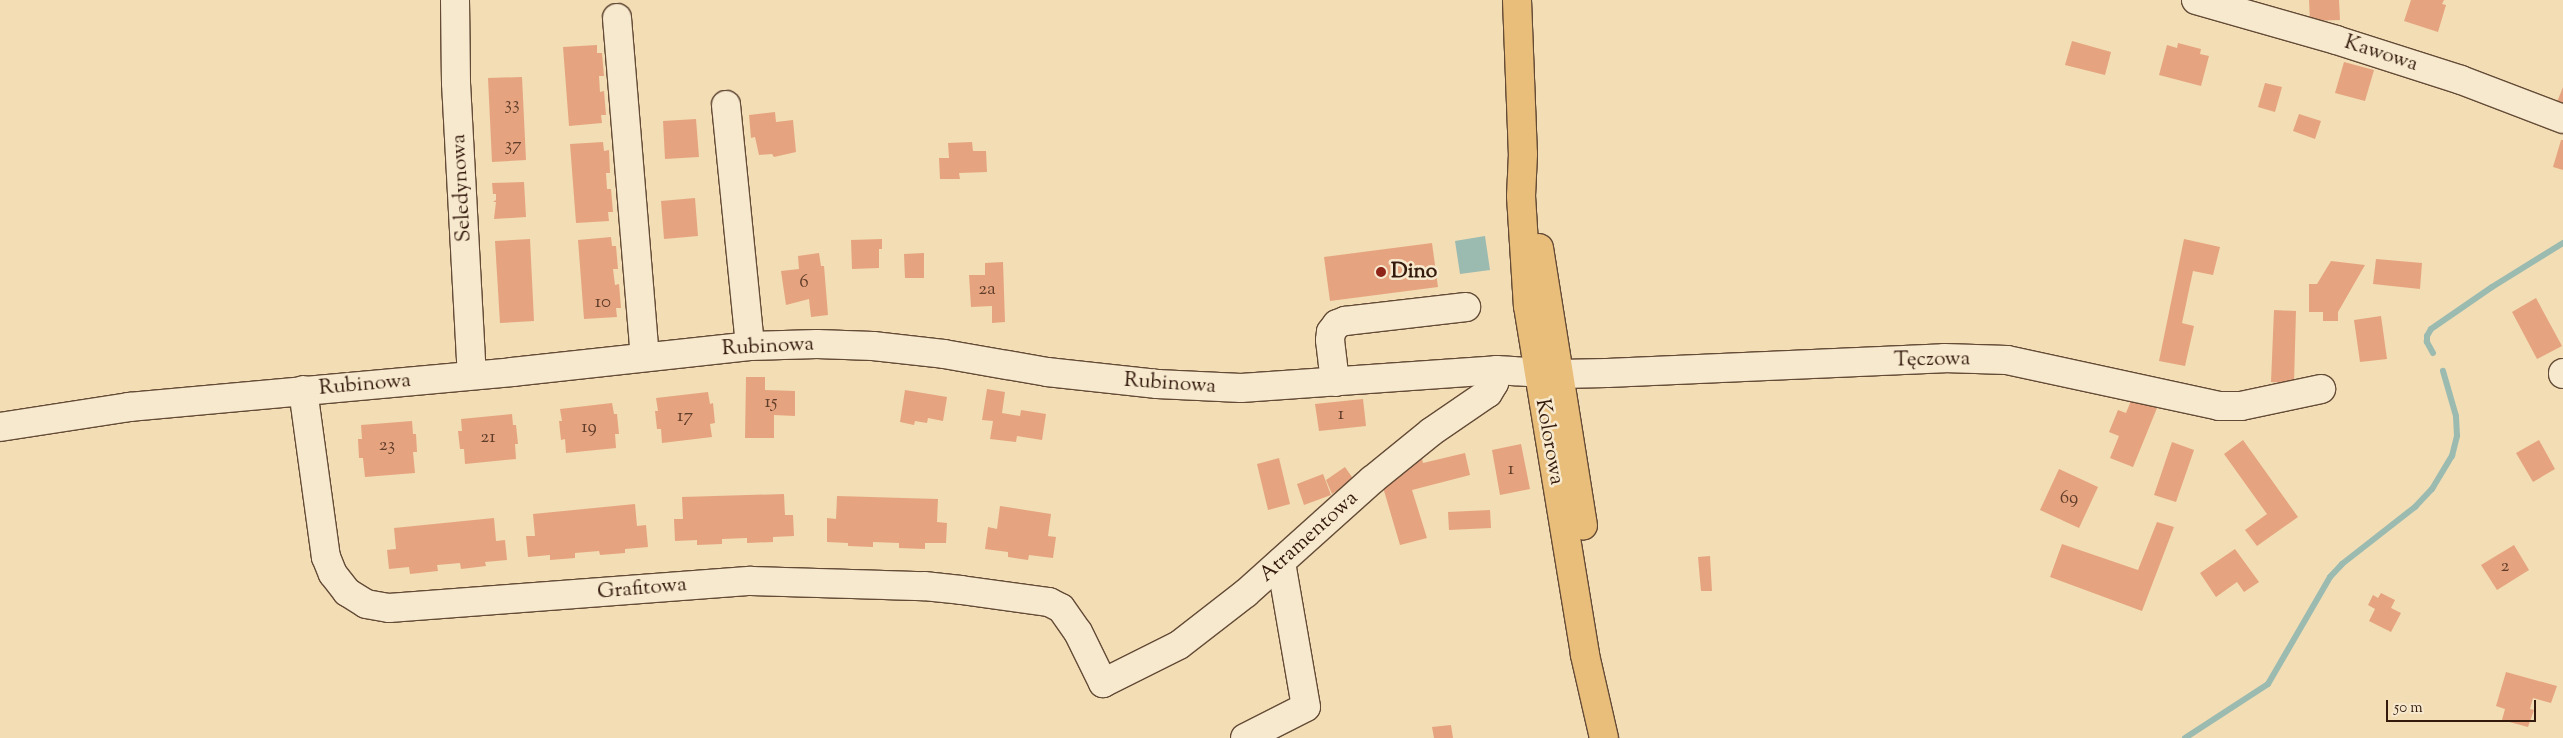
<!DOCTYPE html>
<html>
<head>
<meta charset="utf-8">
<style>
	body { margin:0 }
	#map { position:relative; width:2563px; height:738px; overflow:hidden; background:#f2ddb4; font-family:"Sorts Mill Goudy",serif }
	div>[style] { position:absolute }
	[style*='--x'] { left:calc(var(--x)*1px); top:calc(var(--y)*1px); width:calc(var(--w)*1px); rotate:calc(var(--a)*1deg) }
	.water>* { inset:0; background:#9bbbb1 }
	.stream>* { height:6px; margin:-3px; padding:0 3px; transform-origin:3px; border-radius:3px; background:#9bbbb1 }
	.building>* { inset:0; background:#e5a47f }
	.roads { filter:drop-shadow(1px 0 #644b37) drop-shadow(-1px 0 #644b37) drop-shadow(0 1px #644b37) drop-shadow(0 -1px #644b37) }
	.minor>* { height:28px; margin:-14px; padding:0 14px; transform-origin:14px; border-radius:14px; background:#f7e9ce }
	.major>* { height:28px; margin:-14px; padding:0 14px; transform-origin:14px; border-radius:14px; background:#e9be7a }
	.dots>* { width:14px; height:14px; translate:-50% -50%; box-sizing:border-box; border:2px solid #f7e9ce; border-radius:50% }
	span { translate:-50% -50%; white-space:nowrap; text-align:center; line-height:1.15; -webkit-text-stroke:5px #f7e9ce; paint-order:stroke }
	.number-label { font-size:19px; color:#603c2a }
	.number-label span { -webkit-text-stroke-width:0 }
	.street-label { font-size:21px; color:#341a0d }
	.poi-label { font-size:21px; color:#341a0d; font-weight:700 }
	.left { translate:0 -50%; text-align:left }
	.scale { position:absolute; left:2386px; top:700px; width:150px; height:22px; box-sizing:border-box; border:2px solid #341a0d; border-top:0; padding-left:6px; font-size:15px; line-height:18px; white-space:nowrap; color:#341a0d; -webkit-text-stroke:4px #f7e9ce; paint-order:stroke }
</style>
</head>
<body>
<div id="map">
	<div class="water">
		<i style="clip-path:polygon(1485px 236px,1490px 270px,1460px 274px,1455px 241px)"></i>
	</div>
	<div class="stream">
		<i style="--x:2433;--y:353;--w:13;--a:-119"></i>
		<i style="--x:2427;--y:342;--w:6;--a:-90"></i>
		<i style="--x:2427;--y:336;--w:8;--a:-60"></i>
		<i style="--x:2431;--y:329;--w:74;--a:-34.5"></i>
		<i style="--x:2492;--y:287;--w:84;--a:-31.8"></i>
		<i style="--x:2185;--y:738;--w:99;--a:-33"></i>
		<i style="--x:2268;--y:684;--w:124;--a:-59.9"></i>
		<i style="--x:2330;--y:577;--w:18;--a:-47"></i>
		<i style="--x:2342;--y:564;--w:93;--a:-38"></i>
		<i style="--x:2415;--y:507;--w:25;--a:-47"></i>
		<i style="--x:2432;--y:489;--w:39;--a:-59"></i>
		<i style="--x:2452;--y:456;--w:21;--a:-76"></i>
		<i style="--x:2457;--y:436;--w:20;--a:-93"></i>
		<i style="--x:2456;--y:416;--w:47;--a:-106.1"></i>
	</div>
	<div class="building">
		<i style="clip-path:polygon(2309px 0,2339px 0,2340px 20px,2310px 21px)"></i>
		<i style="clip-path:polygon(2411px 0,2444px 0,2442px 4px,2446px 5px,2438px 32px,2404px 21px)"></i>
		<i style="clip-path:polygon(2072px 41px,2111px 52px,2105px 75px,2065px 65px)"></i>
		<i style="clip-path:polygon(2178px 43px,2201px 49px,2200px 54px,2209px 56px,2201px 86px,2159px 75px,2167px 45px,2177px 48px)"></i>
		<i style="clip-path:polygon(597px 45px,597px 53px,602px 53px,604px 76px,599px 76px,600px 92px,604px 91px,606px 115px,601px 115px,602px 123px,569px 126px,563px 47px)"></i>
		<i style="clip-path:polygon(2344px 62px,2374px 70px,2365px 101px,2335px 93px)"></i>
		<i style="clip-path:polygon(522px 77px,526px 160px,492px 162px,488px 78px)"></i>
		<i style="clip-path:polygon(2265px 83px,2282px 87px,2275px 112px,2258px 107px)"></i>
		<i style="clip-path:polygon(2563px 87px,2563px 110px,2555px 107px)"></i>
		<i style="clip-path:polygon(775px 112px,776px 122px,793px 120px,796px 152px,774px 157px,772px 154px,759px 155px,755px 137px,751px 138px,749px 115px)"></i>
		<i style="clip-path:polygon(2299px 114px,2321px 121px,2315px 139px,2293px 131px)"></i>
		<i style="clip-path:polygon(696px 119px,699px 157px,665px 159px,663px 121px)"></i>
		<i style="clip-path:polygon(2561px 140px,2563px 140px,2563px 170px,2553px 167px)"></i>
		<i style="clip-path:polygon(603px 142px,604px 151px,609px 150px,610px 173px,606px 173px,607px 189px,611px 189px,613px 212px,608px 212px,609px 221px,576px 223px,570px 144px)"></i>
		<i style="clip-path:polygon(972px 142px,973px 151px,986px 151px,987px 172px,959px 173px,960px 179px,940px 179px,939px 158px,949px 158px,948px 143px)"></i>
		<i style="clip-path:polygon(524px 182px,526px 217px,494px 219px,496px 202px,493px 202px,496px 200px,496px 194px,493px 194px,492px 183px)"></i>
		<i style="clip-path:polygon(695px 198px,698px 236px,664px 239px,661px 201px)"></i>
		<i style="clip-path:polygon(611px 237px,612px 246px,616px 246px,618px 269px,613px 269px,615px 285px,619px 284px,621px 308px,616px 308px,617px 317px,584px 319px,578px 240px)"></i>
		<i style="clip-path:polygon(530px 239px,534px 321px,500px 323px,495px 241px)"></i>
		<i style="clip-path:polygon(882px 239px,882px 249px,879px 249px,879px 268px,852px 269px,851px 240px)"></i>
		<i style="clip-path:polygon(2184px 239px,2220px 247px,2213px 275px,2193px 271px,2182px 323px,2194px 326px,2185px 366px,2159px 361px)"></i>
		<i style="clip-path:polygon(1432px 243px,1438px 287px,1330px 301px,1324px 257px)"></i>
		<i style="clip-path:polygon(819px 253px,821px 266px,824px 266px,828px 315px,811px 317px,809px 299px,786px 305px,781px 271px,799px 269px,798px 256px)"></i>
		<i style="clip-path:polygon(924px 253px,924px 278px,905px 278px,904px 254px)"></i>
		<i style="clip-path:polygon(2376px 259px,2422px 263px,2420px 289px,2373px 284px)"></i>
		<i style="clip-path:polygon(2331px 261px,2365px 265px,2338px 312px,2338px 321px,2323px 321px,2323px 312px,2309px 312px,2309px 284px,2317px 284px)"></i>
		<i style="clip-path:polygon(1003px 262px,1005px 322px,992px 323px,992px 306px,971px 307px,969px 275px,985px 275px,985px 263px)"></i>
		<i style="clip-path:polygon(2536px 298px,2562px 346px,2537px 359px,2512px 312px)"></i>
		<i style="clip-path:polygon(2274px 310px,2296px 311px,2294px 383px,2271px 382px)"></i>
		<i style="clip-path:polygon(2381px 316px,2387px 359px,2360px 362px,2354px 320px)"></i>
		<i style="clip-path:polygon(746px 377px,765px 377px,765px 390px,795px 391px,795px 416px,774px 415px,774px 438px,745px 438px)"></i>
		<i style="clip-path:polygon(987px 389px,1005px 392px,1002px 413px,1020px 416px,1021px 410px,1046px 414px,1042px 440px,1017px 436px,1016px 442px,990px 439px,993px 421px,982px 420px)"></i>
		<i style="clip-path:polygon(905px 390px,947px 397px,943px 421px,928px 418px,927px 423px,915px 421px,914px 425px,900px 422px)"></i>
		<i style="clip-path:polygon(708px 392px,710px 404px,713px 403px,715px 423px,710px 424px,712px 437px,662px 443px,661px 429px,657px 429px,655px 411px,658px 411px,656px 398px)"></i>
		<i style="clip-path:polygon(2132px 398px,2157px 408px,2133px 467px,2110px 458px,2119px 436px,2109px 432px,2118px 410px,2126px 413px)"></i>
		<i style="clip-path:polygon(1363px 399px,1366px 426px,1319px 431px,1315px 404px)"></i>
		<i style="clip-path:polygon(612px 403px,614px 414px,617px 414px,619px 434px,615px 434px,616px 448px,566px 453px,565px 439px,561px 440px,559px 421px,562px 421px,560px 409px)"></i>
		<i style="clip-path:polygon(512px 414px,513px 425px,516px 425px,518px 444px,515px 444px,516px 459px,465px 464px,464px 449px,460px 449px,458px 431px,462px 431px,461px 419px)"></i>
		<i style="clip-path:polygon(412px 421px,413px 434px,416px 434px,417px 452px,413px 452px,415px 473px,365px 477px,363px 458px,359px 458px,358px 439px,362px 439px,361px 425px)"></i>
		<i style="clip-path:polygon(2243px 440px,2298px 517px,2257px 546px,2245px 530px,2267px 514px,2224px 454px)"></i>
		<i style="clip-path:polygon(2539px 440px,2555px 469px,2533px 482px,2516px 453px)"></i>
		<i style="clip-path:polygon(2172px 442px,2194px 450px,2176px 502px,2154px 495px)"></i>
		<i style="clip-path:polygon(1521px 444px,1530px 489px,1500px 495px,1492px 450px)"></i>
		<i style="clip-path:polygon(1420px 450px,1423px 463px,1465px 453px,1470px 475px,1412px 490px,1427px 538px,1400px 545px,1382px 484px)"></i>
		<i style="clip-path:polygon(1279px 458px,1290px 504px,1268px 510px,1257px 464px)"></i>
		<i style="clip-path:polygon(1345px 467px,1354px 480px,1332px 494px,1326px 480px)"></i>
		<i style="clip-path:polygon(2059px 469px,2098px 487px,2079px 528px,2040px 510px)"></i>
		<i style="clip-path:polygon(1323px 474px,1331px 495px,1304px 505px,1297px 484px)"></i>
		<i style="clip-path:polygon(784px 494px,785px 515px,793px 515px,794px 536px,773px 537px,773px 542px,747px 543px,747px 538px,722px 539px,722px 544px,697px 545px,697px 540px,675px 541px,674px 519px,683px 519px,682px 497px)"></i>
		<i style="clip-path:polygon(837px 496px,938px 499px,937px 522px,947px 523px,946px 543px,925px 543px,925px 549px,899px 548px,899px 543px,873px 542px,873px 547px,848px 546px,848px 543px,827px 542px,827px 518px,836px 519px)"></i>
		<i style="clip-path:polygon(635px 504px,637px 526px,646px 525px,648px 547px,625px 549px,625px 553px,600px 555px,599px 551px,575px 553px,575px 558px,550px 560px,550px 555px,528px 557px,526px 536px,535px 536px,533px 514px)"></i>
		<i style="clip-path:polygon(1000px 506px,1051px 514px,1048px 536px,1056px 537px,1053px 558px,1029px 555px,1028px 560px,1008px 557px,1008px 552px,985px 549px,988px 527px,997px 529px)"></i>
		<i style="clip-path:polygon(1490px 510px,1491px 528px,1449px 530px,1448px 512px)"></i>
		<i style="clip-path:polygon(494px 518px,496px 541px,505px 540px,507px 560px,485px 562px,486px 566px,461px 569px,460px 563px,437px 565px,438px 571px,410px 574px,409px 567px,389px 569px,387px 550px,396px 549px,394px 528px)"></i>
		<i style="clip-path:polygon(2157px 522px,2174px 527px,2142px 611px,2050px 577px,2062px 544px,2138px 570px)"></i>
		<i style="clip-path:polygon(2514px 545px,2529px 570px,2497px 590px,2481px 565px)"></i>
		<i style="clip-path:polygon(2235px 549px,2259px 582px,2244px 592px,2237px 582px,2216px 597px,2200px 573px)"></i>
		<i style="clip-path:polygon(1710px 556px,1712px 591px,1701px 591px,1698px 557px)"></i>
		<i style="clip-path:polygon(2381px 593px,2395px 600px,2391px 608px,2401px 613px,2391px 632px,2369px 621px,2375px 609px,2368px 605px,2373px 595px,2378px 598px)"></i>
		<i style="clip-path:polygon(2506px 672px,2557px 686px,2551px 703px,2533px 698px,2530px 709px,2534px 710px,2528px 727px,2502px 720px,2505px 709px,2496px 706px)"></i>
		<i style="clip-path:polygon(1451px 725px,1453px 738px,1434px 738px,1432px 727px)"></i>
	</div>
	<div class="roads">
		<div class="minor">
			<i style="--x:455;--y:0;--w:83;--a:89.3"></i>
			<i style="--x:456;--y:83;--w:292;--a:86.9"></i>
			<i style="--x:2196;--y:0;--w:146;--a:15.9"></i>
			<i style="--x:2336;--y:40;--w:131;--a:17.7"></i>
			<i style="--x:2461;--y:80;--w:109;--a:20.9"></i>
			<i style="--x:617;--y:18;--w:340;--a:85.3"></i>
			<i style="--x:726;--y:105;--w:242;--a:84.3"></i>
			<i style="--x:2563;--y:373;--w:1;--a:90"></i>
			<i style="--x:1335;--y:382;--w:42;--a:-96.8"></i>
			<i style="--x:1330;--y:340;--w:8;--a:-83"></i>
			<i style="--x:1331;--y:332;--w:10;--a:-53"></i>
			<i style="--x:1337;--y:324;--w:9;--a:-21"></i>
			<i style="--x:1345;--y:321;--w:122;--a:-6.6"></i>
			<i style="--x:303;--y:390;--w:169;--a:82.2"></i>
			<i style="--x:326;--y:557;--w:18;--a:68"></i>
			<i style="--x:333;--y:574;--w:23;--a:52"></i>
			<i style="--x:347;--y:592;--w:22;--a:32"></i>
			<i style="--x:366;--y:604;--w:23;--a:10"></i>
			<i style="--x:389;--y:608;--w:363;--a:-4.3"></i>
			<i style="--x:751;--y:581;--w:173;--a:1.7"></i>
			<i style="--x:924;--y:586;--w:37;--a:6"></i>
			<i style="--x:961;--y:590;--w:89;--a:7.8"></i>
			<i style="--x:1049;--y:602;--w:13;--a:27"></i>
			<i style="--x:1061;--y:608;--w:29;--a:55"></i>
			<i style="--x:1078;--y:632;--w:57;--a:63.9"></i>
			<i style="--x:1103;--y:683;--w:85;--a:-26.6"></i>
			<i style="--x:1179;--y:645;--w:85;--a:-37.8"></i>
			<i style="--x:1246;--y:593;--w:169;--a:-41.9"></i>
			<i style="--x:1372;--y:480;--w:76;--a:-39.1"></i>
			<i style="--x:1431;--y:432;--w:69;--a:-34.4"></i>
			<i style="--x:1488;--y:393;--w:12;--a:-59"></i>
			<i style="--x:1494;--y:383;--w:13;--a:-81"></i>
			<i style="--x:0;--y:427;--w:131;--a:-8.8"></i>
			<i style="--x:129;--y:407;--w:385;--a:-5.2"></i>
			<i style="--x:512;--y:372;--w:239;--a:-6.2"></i>
			<i style="--x:750;--y:346;--w:67;--a:-1.7"></i>
			<i style="--x:817;--y:344;--w:56;--a:2"></i>
			<i style="--x:873;--y:346;--w:71;--a:6.4"></i>
			<i style="--x:944;--y:354;--w:105;--a:9.9"></i>
			<i style="--x:1047;--y:372;--w:111;--a:6.2"></i>
			<i style="--x:1157;--y:384;--w:84;--a:2.7"></i>
			<i style="--x:1241;--y:388;--w:256;--a:-4"></i>
			<i style="--x:1496;--y:370;--w:63;--a:3.6"></i>
			<i style="--x:1559;--y:374;--w:48;--a:-1.2"></i>
			<i style="--x:1607;--y:373;--w:337;--a:-2.5"></i>
			<i style="--x:1944;--y:358;--w:63;--a:1.8"></i>
			<i style="--x:2007;--y:360;--w:217;--a:12.2"></i>
			<i style="--x:2219;--y:406;--w:22;--a:0"></i>
			<i style="--x:2241;--y:406;--w:82;--a:-12"></i>
			<i style="--x:1245;--y:738;--w:68;--a:-26.9"></i>
			<i style="--x:1306;--y:707;--w:147;--a:-99.8"></i>
		</div>
		<div class="major">
			<i style="--x:1517;--y:0;--w:154;--a:87.8"></i>
			<i style="--x:1523;--y:154;--w:42;--a:92.7"></i>
			<i style="--x:1521;--y:196;--w:110;--a:86.4"></i>
			<i style="--x:1528;--y:306;--w:354;--a:80.7"></i>
			<i style="--x:1585;--y:655;--w:85;--a:77.1"></i>
			<i style="--x:1539;--y:248;--w:281;--a:81"></i>
		</div>
	</div>
	<div class="dots">
		<i style="left:1381px;top:272px;background:#8f2418"></i>
	</div>
	<div class="number-label">
		<span style="left:512px;top:105px">33</span>
		<span style="left:513px;top:146px">37</span>
		<span style="left:804px;top:283px">6</span>
		<span style="left:987px;top:290px">2a</span>
		<span style="left:603px;top:303px">10</span>
		<span style="left:771px;top:403px">15</span>
		<span style="left:1341px;top:415px">1</span>
		<span style="left:685px;top:417px">17</span>
		<span style="left:589px;top:428px">19</span>
		<span style="left:488px;top:438px">21</span>
		<span style="left:387px;top:446px">23</span>
		<span style="left:1511px;top:470px">1</span>
		<span style="left:2069px;top:499px">69</span>
		<span style="left:2505px;top:567px">2</span>
	</div>
	<div class="street-label">
		<span style="left:2381px;top:54px;rotate:18deg">Kawowa</span>
		<span style="left:462px;top:188px;rotate:-93deg">Seledynowa</span>
		<span style="left:768px;top:347px;rotate:-3deg">Rubinowa</span>
		<span style="left:1932px;top:360px;rotate:-1deg">Tęczowa</span>
		<span style="left:1170px;top:384px;rotate:4deg">Rubinowa</span>
		<span style="left:365px;top:385px;rotate:-5deg">Rubinowa</span>
		<span style="left:1549px;top:442px;rotate:80deg">Kolorowa</span>
		<span style="left:1309px;top:537px;rotate:-42deg">Atramentowa</span>
		<span style="left:642px;top:589px;rotate:-5deg">Grafitowa</span>
	</div>
	<div class="poi-label">
		<span class="left" style="left:1391px;top:272px">Dino</span>
	</div>
	<div class="scale">50 m</div>
</div>
</body>
</html>
